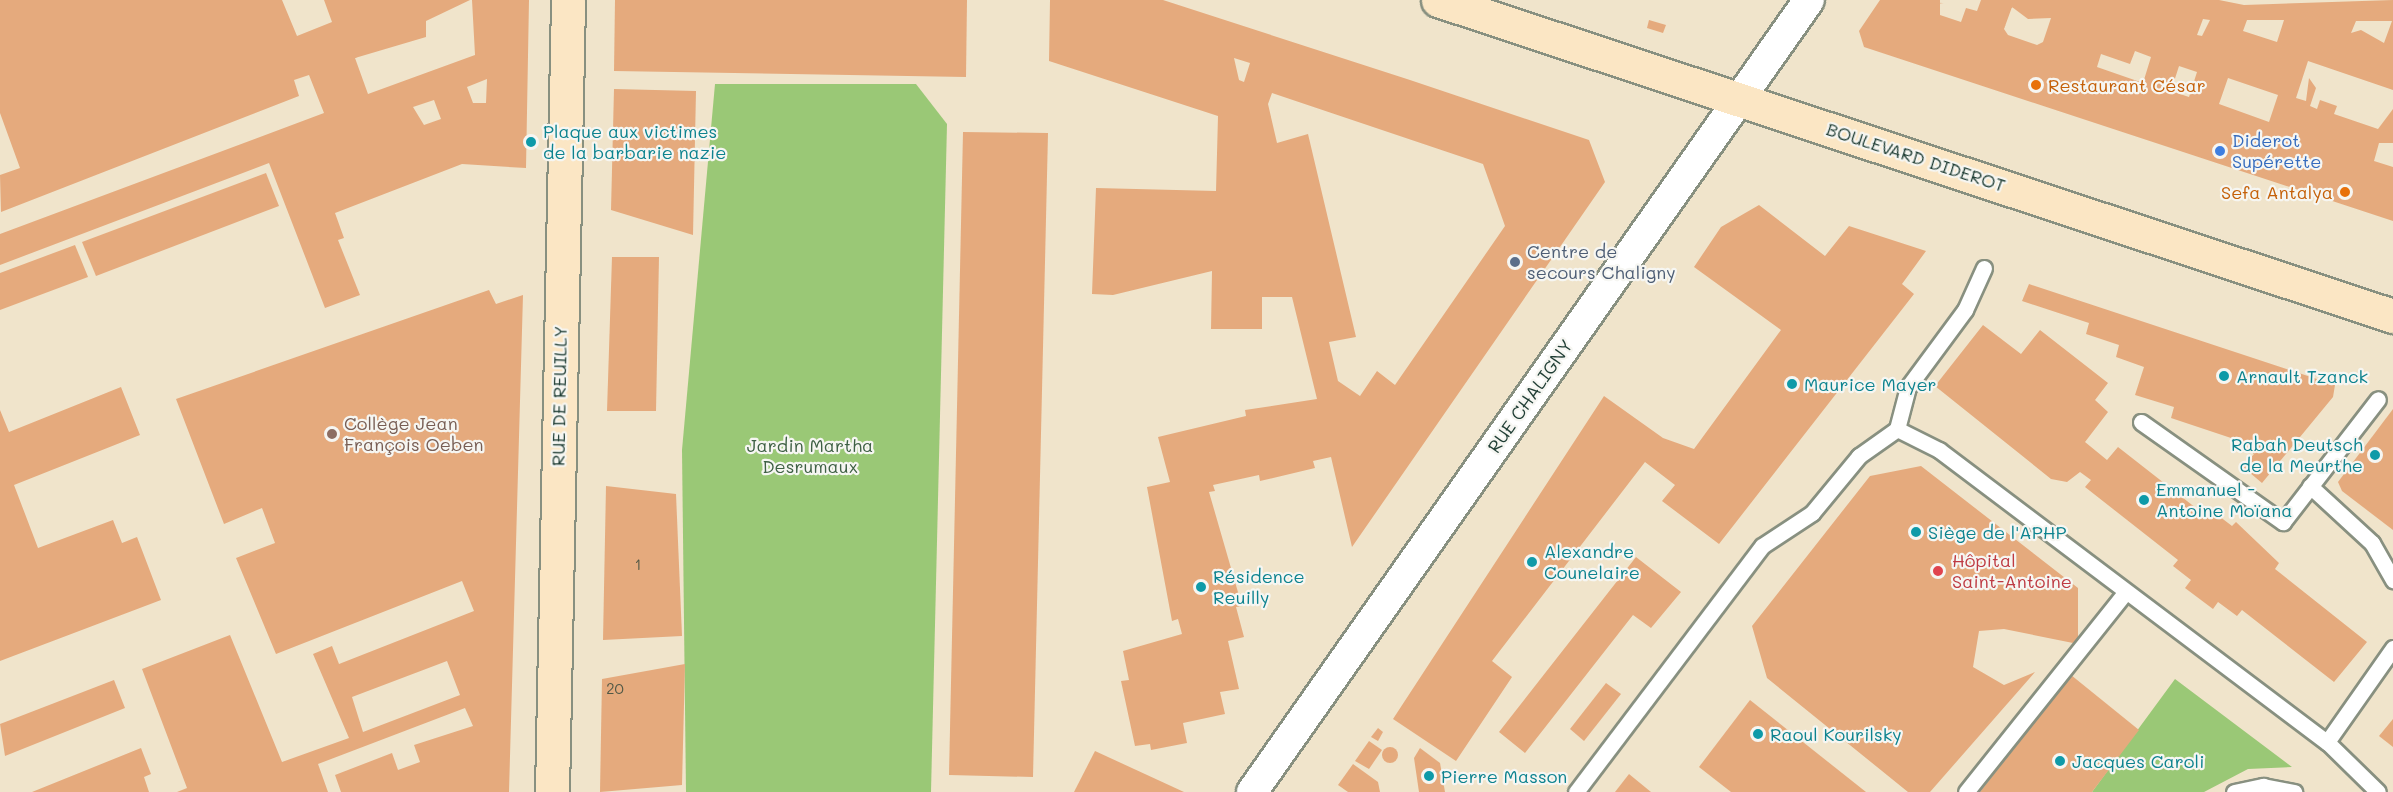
<!DOCTYPE html>
<html>
<head>
<meta charset="utf-8">
<style>
	body { margin:0 }
	#map { position:relative; width:2393px; height:792px; overflow:hidden; background:#f0e4cb; font-family:Mali,sans-serif }
	div>[style] { position:absolute }
	[style*='--x'] { left:calc(var(--x)*1px); top:calc(var(--y)*1px); width:calc(var(--w)*1px); rotate:calc(var(--a)*1deg) }
	.green>* { inset:0; background:#9ac876 }
	.building>* { inset:0; background:#e5aa7d }
	.round { border-radius:50% }
	.roads { filter:drop-shadow(2px 0 #889080) drop-shadow(-2px 0 #889080) drop-shadow(0 2px #889080) drop-shadow(0 -2px #889080) }
	.lane>* { height:15px; margin:-7.5px; padding:0 7.5px; transform-origin:7.5px; border-radius:7.5px; background:#fff }
	.street>* { height:30px; margin:-15px; padding:0 15px; transform-origin:15px; border-radius:15px; background:#fff }
	.secondary>* { height:33px; margin:-16.5px; padding:0 16.5px; transform-origin:16.5px; border-radius:16.5px; background:#fbe6c4 }
	.dots>* { width:16px; height:16px; translate:-50% -50%; box-sizing:border-box; border:3px solid #f6f6f2; border-radius:50% }
	span { translate:-50% -50%; white-space:nowrap; text-align:center; line-height:1.15; -webkit-text-stroke:4.5px #f6f6f2; paint-order:stroke }
	.number-label { font-size:15px; color:#505846 }
	.number-label span { -webkit-text-stroke-width:0 }
	.food-label { font-size:18px; color:#c56008 }
	.left { translate:0 -50%; text-align:left }
	.right { translate:-100% -50%; text-align:right }
	.culture-label { font-size:18px; color:#0d838f }
	.shop-label { font-size:18px; color:#366cbe }
	.street-label { font-size:18px; color:#1f3d34 }
	.service-label { font-size:18px; color:#4e5e75 }
	.education-label { font-size:18px; color:#785e54 }
	.park-label { font-size:18px; color:#3e6044 }
	.health-label { font-size:18px; color:#be3a42 }
</style>
</head>
<body>
<div id="map">
	<div class="green">
		<i style="clip-path:polygon(715px 84px,916px 84px,947px 124px,931px 792px,686px 792px,682px 450px)"></i>
		<i style="clip-path:polygon(2175px 679px,2292px 767px,2248px 769px,2204px 792px,2092px 792px)"></i>
	</div>
	<div class="building">
		<i style="clip-path:polygon(evenodd,0 0,282px 0,297px 36px,332px 22px,324px 0,470px 0,426px 21px,426px 37px,355px 58px,368px 94px,475px 55px,472px 0,529px 0,526px 168px,462px 164px,335px 213px,344px 238px,338px 240px,360px 295px,325px 308px,269px 163px,0 265px,0 234px,324px 113px,309px 75px,294px 80px,299px 96px,1px 212px,0 175px,20px 168px,0 113px,0 0,487px 79px,486px 103px,473px 103px,467px 87px,487px 79px,0 0,434px 100px,441px 119px,424px 125px,413px 107px,434px 100px)"></i>
		<i style="clip-path:polygon(615px 0,967px 0,966px 77px,614px 71px)"></i>
		<i style="clip-path:polygon(evenodd,1050px 0,1163px 0,1410px 80px,1589px 140px,1605px 182px,1352px 547px,1331px 457px,1313px 461px,1315px 468px,1260px 481px,1259px 475px,1213px 485px,1215px 491px,1209px 492px,1242px 606px,1236px 607px,1244px 637px,1228px 641px,1239px 689px,1220px 692px,1225px 714px,1183px 723px,1187px 743px,1151px 750px,1150px 744px,1135px 746px,1121px 681px,1129px 680px,1123px 651px,1182px 634px,1178px 619px,1172px 621px,1147px 487px,1170px 482px,1158px 437px,1246px 416px,1245px 410px,1317px 399px,1292px 297px,1262px 297px,1262px 329px,1211px 329px,1212px 271px,1113px 295px,1092px 294px,1096px 188px,1216px 191px,1218px 116px,1049px 61px,1050px 0,1234px 58px,1250px 63px,1244px 82px,1239px 80px,1234px 58px,1050px 0,1272px 93px,1483px 164px,1505px 226px,1395px 385px,1377px 371px,1360px 396px,1338px 381px,1329px 342px,1356px 337px,1308px 134px,1277px 143px,1268px 104px,1272px 93px)"></i>
		<i style="clip-path:polygon(evenodd,1880px 0,1940px 0,1940px 15px,1961px 22px,1966px 8px,1977px 11px,1981px 0,2219px 0,2244px 5px,2393px 0,2393px 90px,2308px 61px,2296px 98px,2306px 101px,2309px 78px,2316px 88px,2310px 106px,2317px 109px,2320px 100px,2337px 106px,2334px 114px,2378px 129px,2393px 109px,2393px 143px,2379px 143px,2374px 161px,2393px 167px,2393px 221px,1864px 47px,1859px 31px,1880px 0,2012px 7px,2028px 19px,2051px 18px,2043px 42px,2037px 45px,2008px 35px,2004px 29px,2012px 7px,1880px 0,2203px 19px,2210px 20px,2202px 36px,2197px 35px,2203px 19px,1880px 0,2247px 20px,2284px 20px,2277px 42px,2243px 31px,2247px 20px,1880px 0,2356px 21px,2392px 21px,2384px 43px,2361px 30px,2351px 33px,2356px 21px,1880px 0,2135px 51px,2151px 57px,2143px 83px,2097px 67px,2101px 54px,2130px 64px,2135px 51px,1880px 0,2179px 66px,2197px 72px,2189px 97px,2171px 91px,2179px 66px,1880px 0,2228px 78px,2278px 95px,2269px 122px,2219px 104px,2228px 78px)"></i>
		<i style="clip-path:polygon(1649px 20px,1666px 25px,1663px 33px,1647px 28px)"></i>
		<i style="clip-path:polygon(614px 89px,696px 91px,693px 235px,611px 210px)"></i>
		<i style="clip-path:polygon(963px 132px,1048px 133px,1033px 777px,949px 775px)"></i>
		<i style="clip-path:polygon(266px 173px,279px 206px,96px 276px,82px 242px)"></i>
		<i style="clip-path:polygon(1759px 205px,1825px 256px,1849px 226px,1926px 251px,1902px 284px,1914px 294px,1719px 544px,1662px 501px,1675px 485px,1645px 462px,1492px 661px,1512px 677px,1456px 761px,1393px 719px,1604px 396px,1663px 438px,1694px 449px,1781px 330px,1694px 267px,1721px 227px)"></i>
		<i style="clip-path:polygon(75px 245px,88px 277px,0 310px,0 273px)"></i>
		<i style="clip-path:polygon(612px 257px,659px 257px,656px 411px,607px 411px)"></i>
		<i style="clip-path:polygon(2029px 284px,2335px 385px,2333px 397px,2262px 483px,2243px 467px,2254px 454px,2237px 440px,2171px 418px,2174px 407px,2135px 395px,2144px 367px,2116px 357px,2119px 345px,2086px 334px,2089px 323px,2022px 301px)"></i>
		<i style="clip-path:polygon(evenodd,489px 290px,496px 304px,523px 295px,509px 792px,341px 792px,335px 775px,392px 753px,398px 770px,420px 762px,414px 745px,473px 726px,465px 708px,318px 764px,328px 792px,177px 792px,187px 788px,142px 669px,230px 635px,282px 762px,349px 738px,313px 654px,332px 646px,339px 664px,474px 611px,462px 581px,276px 654px,236px 558px,275px 543px,262px 508px,224px 524px,176px 399px,489px 290px,447px 661px,460px 695px,363px 732px,352px 697px,447px 661px)"></i>
		<i style="clip-path:polygon(1983px 325px,2021px 354px,2040px 330px,2108px 383px,2095px 400px,2108px 412px,2085px 442px,2107px 460px,2118px 447px,2210px 519px,2215px 513px,2232px 526px,2236px 522px,2279px 563px,2275px 569px,2367px 642px,2334px 682px,2242px 610px,2237px 616px,2218px 602px,2213px 609px,2185px 588px,2191px 580px,2173px 566px,2178px 560px,2085px 487px,2091px 480px,2080px 472px,2067px 482px,2051px 479px,1935px 386px)"></i>
		<i style="clip-path:polygon(121px 387px,140px 435px,14px 485px,38px 548px,113px 520px,122px 543px,137px 537px,161px 600px,0 661px,0 410px,9px 432px)"></i>
		<i style="clip-path:polygon(2393px 409px,2393px 530px,2342px 491px,2338px 482px)"></i>
		<i style="clip-path:polygon(1921px 466px,2078px 588px,2078px 644px,2004px 629px,1979px 631px,1973px 667px,2004px 685px,2035px 672px,1930px 792px,1908px 792px,1767px 678px,1752px 626px,1870px 476px)"></i>
		<i style="clip-path:polygon(606px 486px,676px 494px,682px 636px,603px 640px)"></i>
		<i style="clip-path:polygon(1636px 557px,1681px 592px,1651px 628px,1633px 615px,1525px 753px,1499px 732px)"></i>
		<i style="clip-path:polygon(685px 664px,682px 785px,600px 792px,602px 679px)"></i>
		<i style="clip-path:polygon(2071px 675px,2139px 730px,2092px 792px,1980px 792px)"></i>
		<i style="clip-path:polygon(114px 680px,125px 708px,5px 756px,0 724px)"></i>
		<i style="clip-path:polygon(1606px 683px,1621px 694px,1584px 741px,1570px 729px)"></i>
		<i style="clip-path:polygon(1750px 700px,1866px 792px,1731px 792px,1699px 767px)"></i>
		<i style="clip-path:polygon(2393px 719px,2393px 747px,2379px 736px)"></i>
		<i style="clip-path:polygon(1378px 728px,1383px 732px,1378px 741px,1371px 737px)"></i>
		<i style="clip-path:polygon(1369px 741px,1382px 750px,1369px 769px,1355px 761px)"></i>
		<i class="round" style="left:1382px;top:747px;width:16px;height:16px"></i>
		<i style="clip-path:polygon(141px 748px,151px 774px,144px 777px,149px 792px,32px 792px)"></i>
		<i style="clip-path:polygon(1420px 748px,1440px 763px,1445px 792px,1419px 792px,1414px 758px)"></i>
		<i style="clip-path:polygon(1095px 751px,1184px 792px,1074px 792px)"></i>
		<i style="clip-path:polygon(1353px 764px,1378px 782px,1380px 792px,1348px 792px,1338px 785px)"></i>
		<i style="clip-path:polygon(1629px 774px,1651px 792px,1615px 792px)"></i>
	</div>
	<div class="roads">
		<div class="lane">
			<i style="--x:2141;--y:422;--w:174;--a:35.2"></i>
			<i style="--x:2283;--y:522;--w:155;--a:-52.3"></i>
			<i style="--x:1897;--y:429;--w:47;--a:26.6"></i>
			<i style="--x:1939;--y:450;--w:486;--a:37"></i>
			<i style="--x:2327;--y:742;--w:71;--a:44.4"></i>
			<i style="--x:2310;--y:486;--w:84;--a:42.6"></i>
			<i style="--x:2372;--y:543;--w:43;--a:60.4"></i>
			<i style="--x:2327;--y:742;--w:115;--a:-54.9"></i>
			<i style="--x:1576;--y:792;--w:308;--a:-52.9"></i>
			<i style="--x:1762;--y:546;--w:60;--a:-33.4"></i>
			<i style="--x:1812;--y:513;--w:74;--a:-50.5"></i>
			<i style="--x:1859;--y:456;--w:47;--a:-35.4"></i>
			<i style="--x:1897;--y:429;--w:43;--a:-75.3"></i>
			<i style="--x:1908;--y:387;--w:96;--a:-53.5"></i>
			<i style="--x:1965;--y:310;--w:46;--a:-65.7"></i>
			<i style="--x:1966;--y:792;--w:253;--a:-51.4"></i>
			<i style="--x:2234;--y:792;--w:30;--a:-12"></i>
			<i style="--x:2263;--y:786;--w:32;--a:11"></i>
		</div>
		<div class="street">
			<i style="--x:1252;--y:792;--w:968;--a:-54.88"></i>
		</div>
		<div class="secondary">
			<i style="--x:1438;--y:0;--w:1006;--a:18.31"></i>
			<i style="--x:552;--y:792;--w:792;--a:-88.84"></i>
		</div>
	</div>
	<div class="dots">
		<i style="left:2036px;top:85px;background:#e8710a"></i>
		<i style="left:531px;top:142px;background:#0f9aa8"></i>
		<i style="left:2220px;top:151px;background:#3f7fe0"></i>
		<i style="left:2345px;top:192px;background:#e8710a"></i>
		<i style="left:1515px;top:262px;background:#5c6f8a"></i>
		<i style="left:2224px;top:376px;background:#0f9aa8"></i>
		<i style="left:1792px;top:384px;background:#0f9aa8"></i>
		<i style="left:332px;top:434px;background:#8d6e63"></i>
		<i style="left:2375px;top:455px;background:#0f9aa8"></i>
		<i style="left:2144px;top:500px;background:#0f9aa8"></i>
		<i style="left:1916px;top:532px;background:#0f9aa8"></i>
		<i style="left:1532px;top:562px;background:#0f9aa8"></i>
		<i style="left:1938px;top:571px;background:#e0444e"></i>
		<i style="left:1201px;top:587px;background:#0f9aa8"></i>
		<i style="left:1758px;top:734px;background:#0f9aa8"></i>
		<i style="left:2060px;top:761px;background:#0f9aa8"></i>
		<i style="left:1429px;top:776px;background:#0f9aa8"></i>
	</div>
	<div class="number-label">
		<span style="left:638px;top:565px">1</span>
		<span style="left:615px;top:689px">20</span>
	</div>
	<div class="food-label">
		<span class="left" style="left:2048px;top:85px">Restaurant César</span>
		<span class="right" style="left:2333px;top:192px">Sefa Antalya</span>
	</div>
	<div class="culture-label">
		<span class="left" style="left:543px;top:142px">Plaque aux victimes<br>de la barbarie nazie</span>
		<span class="left" style="left:2236px;top:376px">Arnault Tzanck</span>
		<span class="left" style="left:1804px;top:384px">Maurice Mayer</span>
		<span class="right" style="left:2363px;top:455px">Rabah Deutsch<br>de la Meurthe</span>
		<span class="left" style="left:2156px;top:500px">Emmanuel -<br>Antoine Moïana</span>
		<span class="left" style="left:1928px;top:532px">Siège de l'APHP</span>
		<span class="left" style="left:1544px;top:562px">Alexandre<br>Counelaire</span>
		<span class="left" style="left:1213px;top:587px">Résidence<br>Reuilly</span>
		<span class="left" style="left:1770px;top:734px">Raoul Kourilsky</span>
		<span class="left" style="left:2072px;top:761px">Jacques Caroli</span>
		<span class="left" style="left:1441px;top:776px">Pierre Masson</span>
	</div>
	<div class="shop-label">
		<span class="left" style="left:2232px;top:151px">Diderot<br>Supérette</span>
	</div>
	<div class="street-label">
		<span style="left:1916px;top:157px;rotate:18deg">BOULEVARD DIDEROT</span>
		<span style="left:559px;top:396px;rotate:-89deg">RUE DE REUILLY</span>
		<span style="left:1530px;top:396px;rotate:-55deg">RUE CHALIGNY</span>
	</div>
	<div class="service-label">
		<span class="left" style="left:1527px;top:262px">Centre de<br>secours Chaligny</span>
	</div>
	<div class="education-label">
		<span class="left" style="left:344px;top:434px">Collège Jean<br>François Oeben</span>
	</div>
	<div class="park-label">
		<span style="left:810px;top:456px">Jardin Martha<br>Desrumaux</span>
	</div>
	<div class="health-label">
		<span class="left" style="left:1952px;top:571px">Hôpital<br>Saint-Antoine</span>
	</div>
</div>
</body>
</html>
